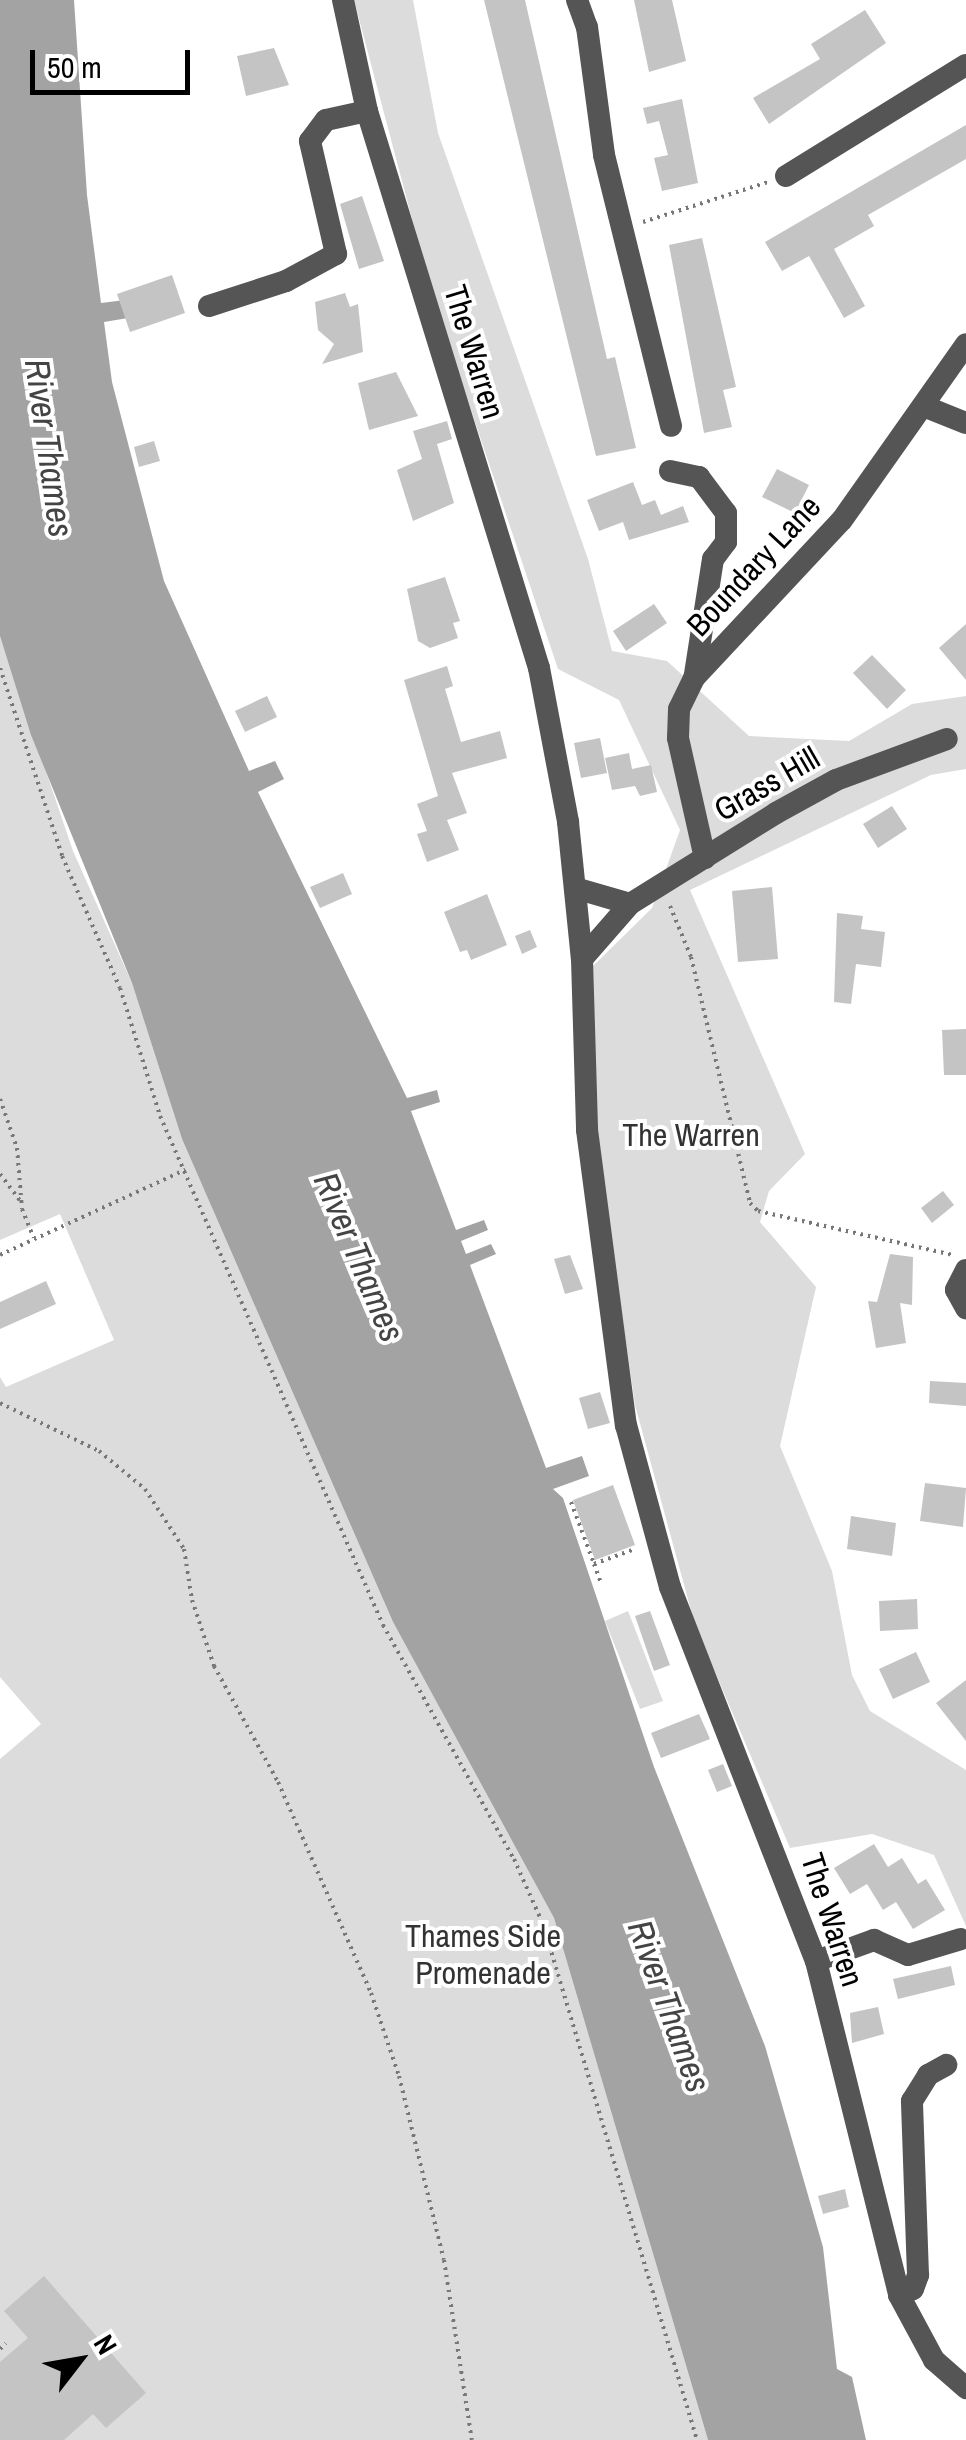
<!DOCTYPE html>
<html>
<head>
<meta charset="utf-8">
<style>
	body { margin:0 }
	#map { position:relative; width:966px; height:2440px; overflow:hidden; background:#fff; font-family:"Archivo Narrow",sans-serif }
	div>[style] { position:absolute }
	[style*='--x'] { left:calc(var(--x)*1px); top:calc(var(--y)*1px); width:calc(var(--w)*1px); rotate:calc(var(--a)*1deg) }
	.green>* { inset:0; background:#dcdcdc }
	.water>* { inset:0; background:#a3a3a3 }
	.building>* { inset:0; background:#c4c4c4 }
	.path>* { height:4px; margin-top:-2px; transform-origin:0; background:repeating-linear-gradient(90deg,#777 0 2.5px,transparent 0 7.5px) }
	.minor>* { height:22px; margin:-11px; padding:0 11px; transform-origin:11px; border-radius:11px; background:#555 }
	span { translate:-50% -50%; white-space:nowrap; text-align:center; line-height:1.15; -webkit-text-stroke:8px #fff; paint-order:stroke }
	.street-label { font-size:32px; color:#000 }
	.park-label { font-size:32px; color:#333 }
	.water-label { font-size:35px; color:#444; font-style:italic }
	.north { position:absolute; left:30px; top:2310px; width:100px; height:100px; -webkit-text-stroke:8px #fff; paint-order:stroke; rotate:59deg; font-size:28px; font-weight:700; line-height:40px; text-align:center; color:#000 }
	.north::after { content:''; display:block; margin:auto; width:35px; height:45px; background:#000; clip-path:polygon(50% 0,100% 100%,50% 72%,0 100%) }
	.scale { position:absolute; left:30px; top:50px; width:160px; height:45px; box-sizing:border-box; border:5px solid #000; border-top:0; padding-left:12px; font-size:30px; line-height:35px; white-space:nowrap; color:#000; -webkit-text-stroke:8px #fff; paint-order:stroke }
</style>
</head>
<body>
<div id="map">
	<div class="green">
		<i style="clip-path:polygon(354px 0,413px 0,438px 133px,588px 559px,612px 651px,667px 661px,749px 736px,849px 741px,912px 704px,966px 696px,966px 769px,931px 775px,690px 890px,805px 1154px,769px 1191px,760px 1222px,816px 1287px,780px 1446px,832px 1571px,852px 1675px,870px 1711px,966px 1770px,966px 1926px,934px 1855px,872px 1834px,790px 1848px,695px 1625px,635px 1405px,597px 1139px,593px 966px,652px 908px,680px 830px,619px 700px,558px 669px,432px 294px)"></i>
		<i style="clip-path:polygon(0 636px,73px 851px,132px 983px,182px 1139px,393px 1622px,554px 1918px,708px 2440px,0 2440px,0 1759px,41px 1724px,0 1677px,0 1377px,6px 1387px,114px 1340px,60px 1214px,0 1240px)"></i>
		<i style="clip-path:polygon(628px 1611px,663px 1701px,640px 1709px,605px 1621px)"></i>
	</div>
	<div class="water">
		<i style="clip-path:polygon(0 0,74px 0,87px 195px,101px 303px,125px 300px,128px 318px,104px 322px,112px 382px,164px 581px,249px 771px,275px 761px,284px 779px,258px 792px,407px 1098px,437px 1090px,440px 1102px,411px 1111px,456px 1230px,484px 1220px,488px 1230px,461px 1241px,466px 1254px,491px 1244px,496px 1254px,470px 1265px,546px 1468px,582px 1456px,589px 1476px,553px 1489px,563px 1498px,654px 1767px,765px 2046px,823px 2247px,837px 2369px,852px 2377px,866px 2440px,708px 2440px,554px 1918px,393px 1622px,182px 1139px,132px 983px,31px 735px,0 636px)"></i>
	</div>
	<div class="building">
		<i style="clip-path:polygon(484px 0,525px 0,607px 359px,615px 357px,636px 448px,596px 456px)"></i>
		<i style="clip-path:polygon(634px 0,672px 0,686px 61px,649px 72px)"></i>
		<i style="clip-path:polygon(865px 10px,886px 43px,769px 124px,753px 98px,820px 59px,811px 44px)"></i>
		<i style="clip-path:polygon(274px 48px,289px 85px,246px 96px,237px 56px)"></i>
		<i style="clip-path:polygon(682px 99px,698px 183px,662px 191px,654px 158px,668px 155px,659px 121px,647px 124px,643px 108px)"></i>
		<i style="clip-path:polygon(966px 125px,966px 159px,868px 215px,874px 226px,834px 249px,865px 306px,844px 318px,809px 256px,782px 271px,765px 242px)"></i>
		<i style="clip-path:polygon(362px 196px,384px 261px,359px 269px,340px 204px)"></i>
		<i style="clip-path:polygon(702px 238px,736px 387px,723px 390px,732px 427px,704px 433px,669px 245px)"></i>
		<i style="clip-path:polygon(172px 275px,185px 313px,130px 332px,117px 294px)"></i>
		<i style="clip-path:polygon(345px 293px,350px 307px,358px 304px,363px 352px,322px 364px,334px 344px,318px 330px,315px 302px)"></i>
		<i style="clip-path:polygon(396px 372px,418px 416px,369px 430px,358px 383px)"></i>
		<i style="clip-path:polygon(447px 421px,452px 439px,437px 444px,454px 503px,413px 521px,397px 470px,422px 459px,413px 431px)"></i>
		<i style="clip-path:polygon(154px 441px,160px 461px,139px 467px,134px 447px)"></i>
		<i style="clip-path:polygon(777px 469px,809px 485px,795px 513px,762px 497px)"></i>
		<i style="clip-path:polygon(633px 482px,642px 505px,655px 500px,661px 515px,683px 506px,689px 522px,629px 540px,623px 522px,599px 531px,587px 500px)"></i>
		<i style="clip-path:polygon(445px 577px,460px 621px,453px 623px,458px 638px,430px 648px,418px 641px,407px 589px)"></i>
		<i style="clip-path:polygon(654px 604px,667px 623px,626px 651px,613px 631px)"></i>
		<i style="clip-path:polygon(966px 624px,966px 680px,939px 648px)"></i>
		<i style="clip-path:polygon(872px 655px,906px 690px,887px 709px,853px 673px)"></i>
		<i style="clip-path:polygon(447px 666px,453px 686px,445px 689px,461px 742px,500px 731px,507px 758px,452px 773px,467px 813px,447px 820px,459px 850px,427px 862px,417px 834px,427px 831px,417px 804px,438px 796px,404px 680px)"></i>
		<i style="clip-path:polygon(267px 696px,277px 717px,245px 732px,235px 711px)"></i>
		<i style="clip-path:polygon(600px 738px,607px 773px,581px 778px,574px 743px)"></i>
		<i style="clip-path:polygon(629px 753px,632px 769px,651px 765px,657px 792px,640px 796px,635px 786px,612px 790px,605px 758px)"></i>
		<i style="clip-path:polygon(892px 806px,907px 829px,878px 848px,863px 824px)"></i>
		<i style="clip-path:polygon(343px 873px,352px 894px,320px 908px,310px 887px)"></i>
		<i style="clip-path:polygon(772px 887px,778px 959px,738px 962px,732px 891px)"></i>
		<i style="clip-path:polygon(487px 894px,507px 945px,471px 960px,467px 950px,460px 952px,444px 912px)"></i>
		<i style="clip-path:polygon(837px 913px,863px 916px,861px 929px,885px 932px,881px 967px,856px 964px,851px 1004px,834px 1002px)"></i>
		<i style="clip-path:polygon(530px 930px,537px 947px,522px 954px,515px 936px)"></i>
		<i style="clip-path:polygon(966px 1029px,966px 1075px,944px 1075px,942px 1030px)"></i>
		<i style="clip-path:polygon(943px 1191px,954px 1205px,932px 1223px,921px 1208px)"></i>
		<i style="clip-path:polygon(890px 1254px,913px 1257px,912px 1305px,900px 1303px,906px 1343px,876px 1348px,868px 1301px,877px 1302px)"></i>
		<i style="clip-path:polygon(570px 1255px,583px 1289px,565px 1294px,554px 1259px)"></i>
		<i style="clip-path:polygon(46px 1281px,56px 1304px,0 1329px,0 1302px)"></i>
		<i style="clip-path:polygon(930px 1381px,966px 1383px,966px 1406px,929px 1403px)"></i>
		<i style="clip-path:polygon(600px 1392px,610px 1423px,588px 1429px,579px 1398px)"></i>
		<i style="clip-path:polygon(925px 1483px,966px 1488px,963px 1527px,920px 1521px)"></i>
		<i style="clip-path:polygon(613px 1485px,635px 1545px,595px 1560px,573px 1500px)"></i>
		<i style="clip-path:polygon(851px 1516px,896px 1523px,892px 1556px,847px 1549px)"></i>
		<i style="clip-path:polygon(917px 1599px,918px 1629px,880px 1631px,879px 1601px)"></i>
		<i style="clip-path:polygon(650px 1611px,670px 1665px,654px 1671px,635px 1616px)"></i>
		<i style="clip-path:polygon(916px 1652px,930px 1682px,893px 1699px,879px 1669px)"></i>
		<i style="clip-path:polygon(966px 1680px,966px 1741px,936px 1703px)"></i>
		<i style="clip-path:polygon(699px 1714px,710px 1739px,661px 1758px,651px 1733px)"></i>
		<i style="clip-path:polygon(723px 1764px,732px 1786px,717px 1792px,708px 1770px)"></i>
		<i style="clip-path:polygon(874px 1844px,888px 1867px,902px 1858px,918px 1884px,926px 1879px,945px 1910px,913px 1929px,896px 1902px,883px 1910px,867px 1884px,850px 1894px,834px 1868px)"></i>
		<i style="clip-path:polygon(951px 1966px,955px 1985px,898px 1999px,893px 1979px)"></i>
		<i style="clip-path:polygon(878px 2007px,884px 2034px,852px 2043px,850px 2013px)"></i>
		<i style="clip-path:polygon(845px 2189px,849px 2207px,823px 2214px,818px 2196px)"></i>
		<i style="clip-path:polygon(44px 2276px,146px 2393px,106px 2428px,93px 2414px,64px 2440px,0 2440px,0 2362px,28px 2338px,4px 2311px)"></i>
	</div>
	<div class="path">
		<i style="--x:643;--y:222;--w:131;--a:-17.7"></i>
		<i style="--x:0;--y:668;--w:198;--a:71.7"></i>
		<i style="--x:62;--y:856;--w:144;--a:66.3"></i>
		<i style="--x:120;--y:988;--w:134;--a:72.6"></i>
		<i style="--x:160;--y:1116;--w:556;--a:66.34"></i>
		<i style="--x:383;--y:1625;--w:268;--a:60.8"></i>
		<i style="--x:514;--y:1859;--w:71;--a:66"></i>
		<i style="--x:543;--y:1924;--w:538;--a:73.38"></i>
		<i style="--x:670;--y:906;--w:55;--a:67.6"></i>
		<i style="--x:691;--y:957;--w:253;--a:76.5"></i>
		<i style="--x:750;--y:1203;--w:11;--a:45"></i>
		<i style="--x:758;--y:1211;--w:200;--a:12.7"></i>
		<i style="--x:0;--y:1099;--w:52;--a:70.9"></i>
		<i style="--x:17;--y:1148;--w:61;--a:85.3"></i>
		<i style="--x:22;--y:1209;--w:31;--a:68"></i>
		<i style="--x:0;--y:1174;--w:35;--a:53"></i>
		<i style="--x:0;--y:1255;--w:204;--a:-24.7"></i>
		<i style="--x:0;--y:1403;--w:110;--a:25.9"></i>
		<i style="--x:99;--y:1451;--w:60;--a:39.6"></i>
		<i style="--x:145;--y:1489;--w:72;--a:57"></i>
		<i style="--x:184;--y:1549;--w:52;--a:81.1"></i>
		<i style="--x:192;--y:1600;--w:70;--a:71.6"></i>
		<i style="--x:214;--y:1666;--w:132;--a:61.1"></i>
		<i style="--x:278;--y:1782;--w:231;--a:66.2"></i>
		<i style="--x:371;--y:1993;--w:88;--a:71.4"></i>
		<i style="--x:399;--y:2076;--w:189;--a:76.3"></i>
		<i style="--x:444;--y:2260;--w:182;--a:81.2"></i>
		<i style="--x:571;--y:1502;--w:66;--a:69.6"></i>
		<i style="--x:594;--y:1564;--w:44;--a:-20.1"></i>
		<i style="--x:594;--y:1564;--w:20;--a:70"></i>
		<i style="--x:0;--y:2349;--w:8;--a:-45"></i>
	</div>
	<div class="minor">
		<i style="--x:343;--y:0;--w:114;--a:77.8"></i>
		<i style="--x:367;--y:111;--w:583;--a:72.84"></i>
		<i style="--x:539;--y:668;--w:157;--a:79.3"></i>
		<i style="--x:568;--y:822;--w:138;--a:84.2"></i>
		<i style="--x:582;--y:959;--w:171;--a:88.3"></i>
		<i style="--x:587;--y:1130;--w:298;--a:82.5"></i>
		<i style="--x:626;--y:1425;--w:168;--a:74.8"></i>
		<i style="--x:670;--y:1587;--w:401;--a:68.7"></i>
		<i style="--x:816;--y:1961;--w:344;--a:76"></i>
		<i style="--x:899;--y:2295;--w:74;--a:61.7"></i>
		<i style="--x:934;--y:2360;--w:43;--a:41.2"></i>
		<i style="--x:577;--y:0;--w:29;--a:70"></i>
		<i style="--x:587;--y:27;--w:129;--a:82.4"></i>
		<i style="--x:604;--y:155;--w:279;--a:76.1"></i>
		<i style="--x:786;--y:176;--w:211;--a:-31.7"></i>
		<i style="--x:209;--y:306;--w:81;--a:-18"></i>
		<i style="--x:286;--y:281;--w:57;--a:-28.4"></i>
		<i style="--x:336;--y:254;--w:116;--a:-103"></i>
		<i style="--x:310;--y:141;--w:26;--a:-53"></i>
		<i style="--x:326;--y:120;--w:42;--a:-12.4"></i>
		<i style="--x:926;--y:407;--w:43;--a:21.8"></i>
		<i style="--x:670;--y:471;--w:30;--a:12"></i>
		<i style="--x:699;--y:477;--w:45;--a:53.1"></i>
		<i style="--x:726;--y:513;--w:29;--a:90"></i>
		<i style="--x:726;--y:542;--w:21;--a:127"></i>
		<i style="--x:713;--y:559;--w:116;--a:98.9"></i>
		<i style="--x:705;--y:858;--w:123;--a:-102.7"></i>
		<i style="--x:678;--y:738;--w:29;--a:-88"></i>
		<i style="--x:679;--y:709;--w:34;--a:-64"></i>
		<i style="--x:694;--y:678;--w:216;--a:-46.9"></i>
		<i style="--x:842;--y:520;--w:215;--a:-54.8"></i>
		<i style="--x:575;--y:888;--w:57;--a:16.2"></i>
		<i style="--x:582;--y:959;--w:73;--a:-48.9"></i>
		<i style="--x:630;--y:904;--w:172;--a:-31.9"></i>
		<i style="--x:776;--y:813;--w:68;--a:-28.8"></i>
		<i style="--x:836;--y:780;--w:118;--a:-20.3"></i>
		<i style="--x:966;--y:1270;--w:22;--a:117"></i>
		<i style="--x:956;--y:1290;--w:21;--a:61"></i>
		<i style="--x:816;--y:1961;--w:62;--a:-19.9"></i>
		<i style="--x:874;--y:1940;--w:37;--a:24"></i>
		<i style="--x:908;--y:1955;--w:55;--a:-16.8"></i>
		<i style="--x:899;--y:2295;--w:15;--a:-23"></i>
		<i style="--x:913;--y:2289;--w:15;--a:-70"></i>
		<i style="--x:918;--y:2275;--w:174;--a:-92"></i>
		<i style="--x:912;--y:2101;--w:31;--a:-58"></i>
		<i style="--x:928;--y:2075;--w:21;--a:-29"></i>
	</div>
	<div class="street-label">
		<span style="left:474px;top:352px;rotate:73deg">The Warren</span>
		<span style="left:754px;top:566px;rotate:-47deg">Boundary Lane</span>
		<span style="left:767px;top:784px;rotate:-30deg">Grass Hill</span>
		<span style="left:832px;top:1920px;rotate:72deg">The Warren</span>
	</div>
	<div class="park-label">
		<span style="left:691px;top:1135px">The Warren</span>
		<span style="left:483px;top:1955px">Thames Side<br>Promenade</span>
	</div>
	<div class="water-label">
		<span style="left:49px;top:448px;rotate:82deg">River Thames</span>
		<span style="left:359px;top:1257px;rotate:67deg">River Thames</span>
		<span style="left:669px;top:2006px;rotate:70deg">River Thames</span>
	</div>
	<div class="north">N</div>
	<div class="scale">50 m</div>
</div>
</body>
</html>
